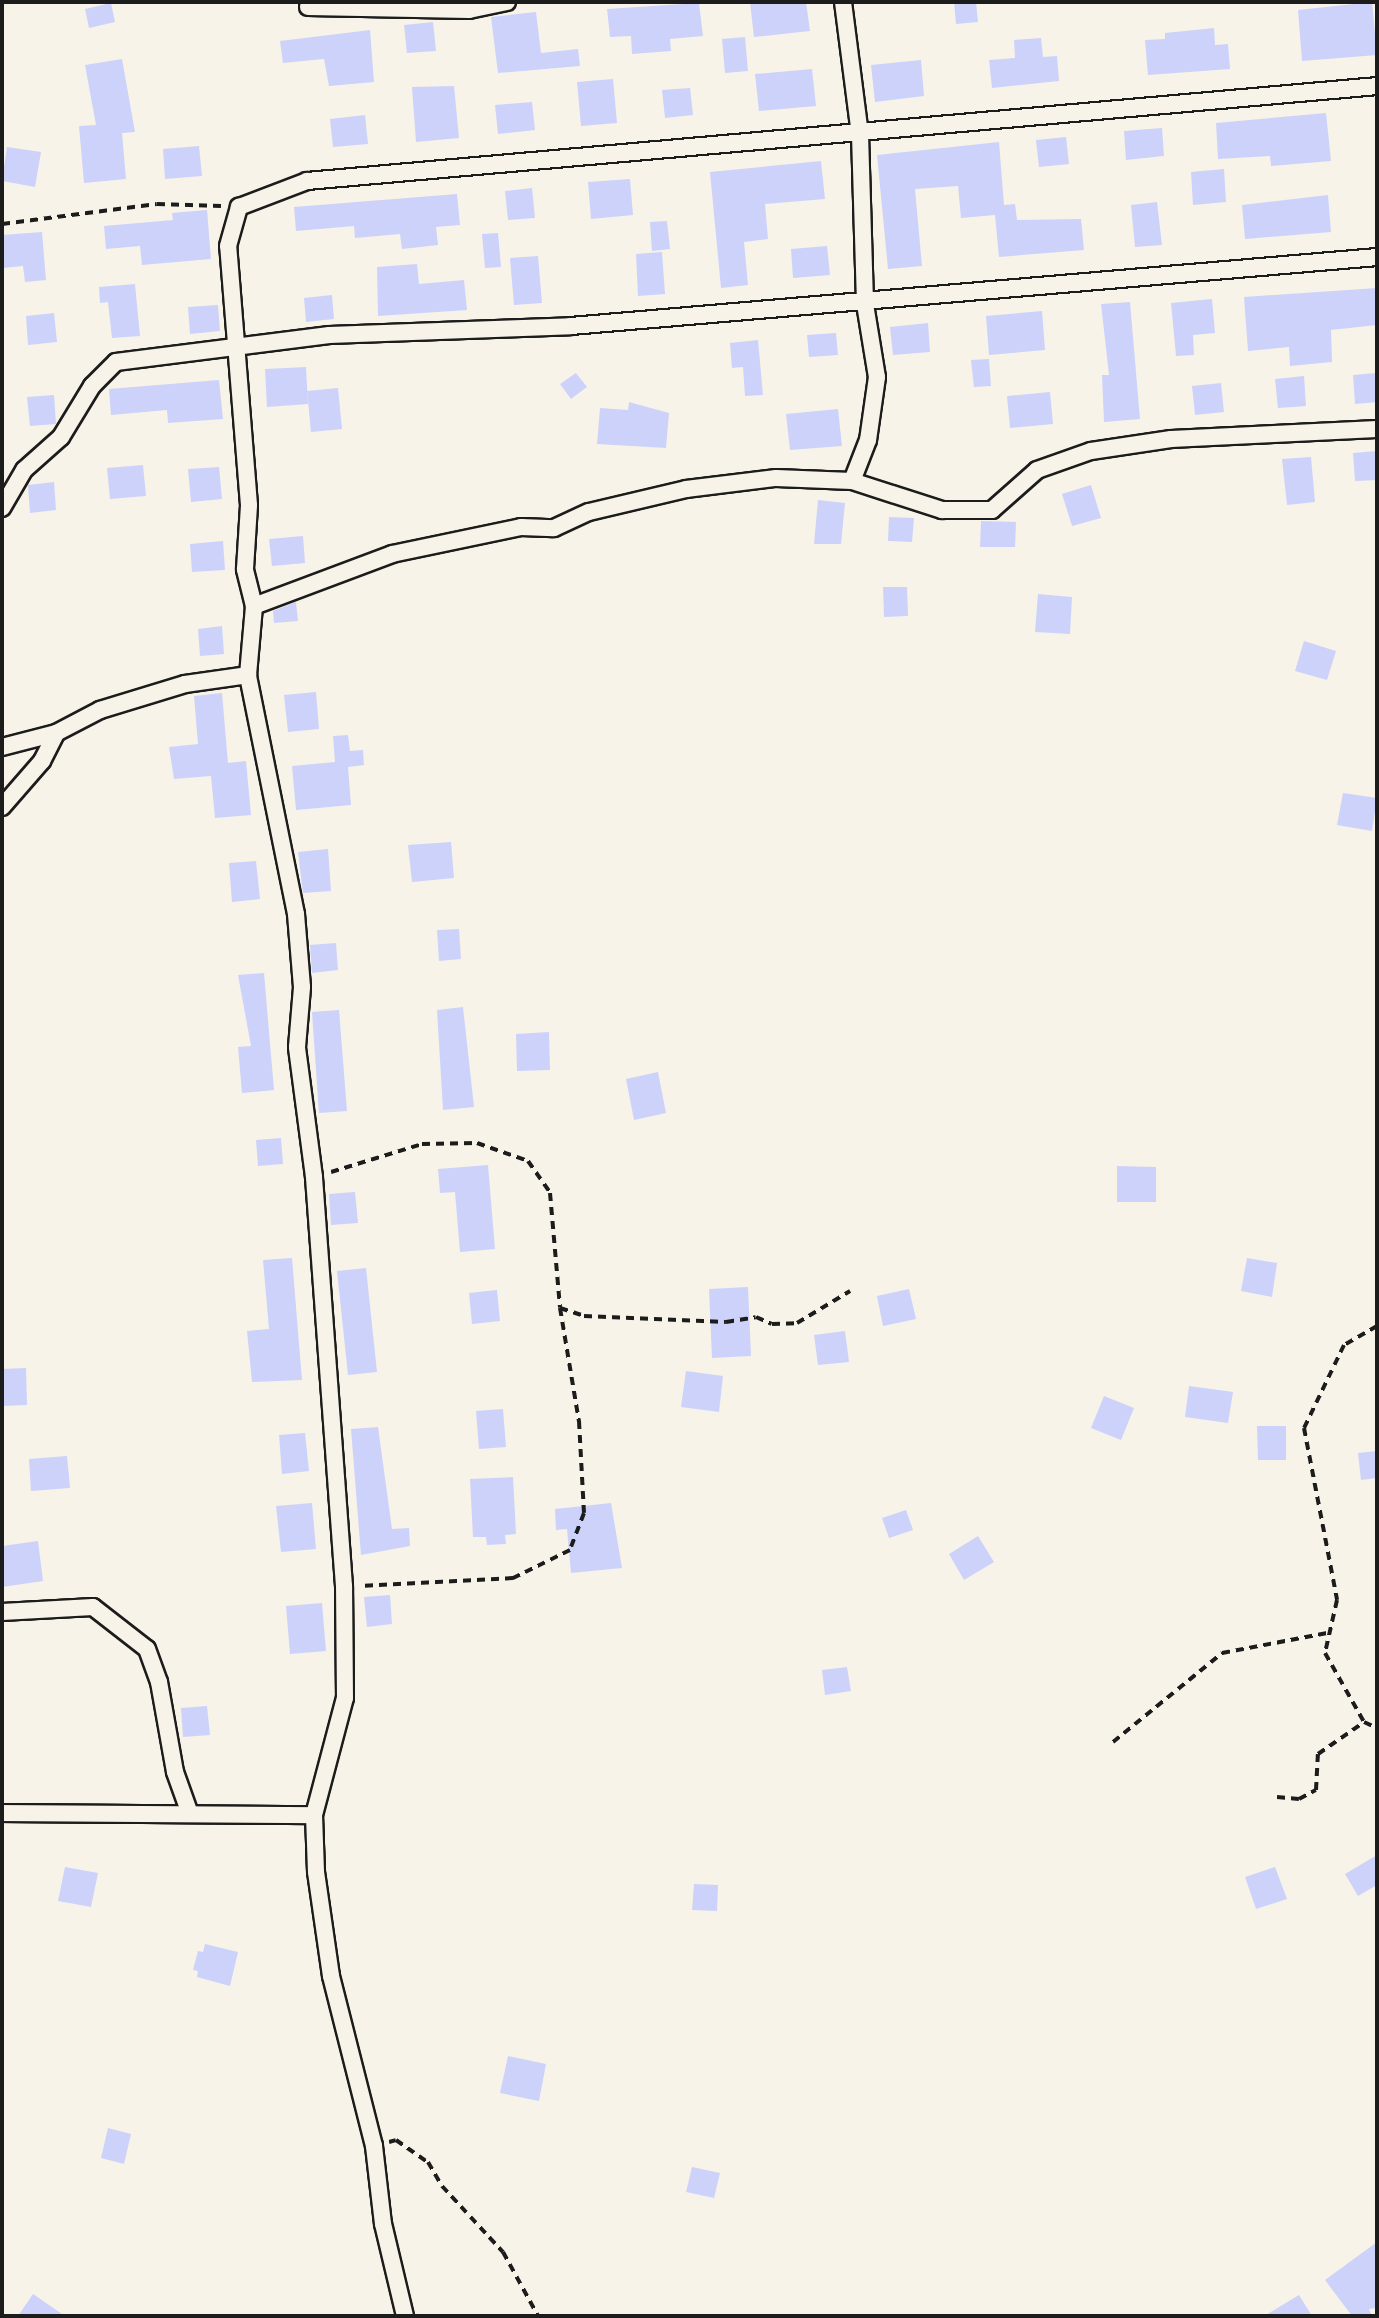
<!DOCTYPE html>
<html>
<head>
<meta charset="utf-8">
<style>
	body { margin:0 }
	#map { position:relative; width:1379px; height:2318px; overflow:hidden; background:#f7f3e8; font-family:"Shantell Sans",sans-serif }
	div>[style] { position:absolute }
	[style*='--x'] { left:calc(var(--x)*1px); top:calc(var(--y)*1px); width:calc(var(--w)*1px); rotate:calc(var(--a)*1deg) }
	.building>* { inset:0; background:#cdd2fb }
	.path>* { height:4px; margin-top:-2px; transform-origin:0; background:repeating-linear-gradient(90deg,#1c1c1c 0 8px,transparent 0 14px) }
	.roads { filter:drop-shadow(2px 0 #1c1c1c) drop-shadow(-2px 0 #1c1c1c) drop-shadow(0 2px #1c1c1c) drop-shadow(0 -2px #1c1c1c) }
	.minor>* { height:16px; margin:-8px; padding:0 8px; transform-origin:8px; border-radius:8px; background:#f7f3e8 }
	span { translate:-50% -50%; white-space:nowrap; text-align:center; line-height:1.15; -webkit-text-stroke:8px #f7f3e8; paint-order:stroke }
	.frame { position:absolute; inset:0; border:4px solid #1c1c1c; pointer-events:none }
</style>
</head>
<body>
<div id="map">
	<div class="building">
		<i style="clip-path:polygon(750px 2px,806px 2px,810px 31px,754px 37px)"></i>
		<i style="clip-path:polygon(954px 2px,976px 2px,978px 22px,956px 24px)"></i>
		<i style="clip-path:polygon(1372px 2px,1377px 55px,1302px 61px,1298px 10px)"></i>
		<i style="clip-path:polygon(111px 3px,115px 22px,89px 28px,85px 9px)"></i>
		<i style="clip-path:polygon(699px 3px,703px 36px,670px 39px,671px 51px,632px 54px,631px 36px,610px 37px,607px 9px)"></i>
		<i style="clip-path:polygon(536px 12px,541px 53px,578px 49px,580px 66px,498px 73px,491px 17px)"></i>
		<i style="clip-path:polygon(433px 22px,436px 51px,407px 53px,404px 25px)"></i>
		<i style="clip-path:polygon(1214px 28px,1215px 45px,1228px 44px,1230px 69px,1148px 75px,1145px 40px,1165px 39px,1165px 33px)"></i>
		<i style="clip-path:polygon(370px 30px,374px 82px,329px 86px,324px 59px,283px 63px,280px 41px)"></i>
		<i style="clip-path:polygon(745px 37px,748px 71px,725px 73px,722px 39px)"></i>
		<i style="clip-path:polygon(1041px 38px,1043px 57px,1057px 56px,1059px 81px,992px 88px,989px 60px,1015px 58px,1014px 40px)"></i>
		<i style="clip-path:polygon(122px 59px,135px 132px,122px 133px,126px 179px,84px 183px,79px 126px,96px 125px,85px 65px)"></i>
		<i style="clip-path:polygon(921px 60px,924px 96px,875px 102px,871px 65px)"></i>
		<i style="clip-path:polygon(812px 69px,816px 106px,759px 111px,755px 74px)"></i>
		<i style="clip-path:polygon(613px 79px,617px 123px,581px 126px,577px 82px)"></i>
		<i style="clip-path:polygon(454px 86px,459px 138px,416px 142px,412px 87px)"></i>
		<i style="clip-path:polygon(690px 88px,693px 115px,665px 118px,662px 90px)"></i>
		<i style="clip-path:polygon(532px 102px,535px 130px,498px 134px,495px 105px)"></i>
		<i style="clip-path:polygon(1326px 113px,1331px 161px,1271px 166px,1270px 156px,1218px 159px,1216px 123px)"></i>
		<i style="clip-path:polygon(365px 115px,368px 144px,333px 147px,330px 119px)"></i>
		<i style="clip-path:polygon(1162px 128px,1164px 156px,1126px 160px,1124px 131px)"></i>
		<i style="clip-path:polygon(1066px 137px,1069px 164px,1039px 167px,1036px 140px)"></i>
		<i style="clip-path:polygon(999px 142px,1004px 205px,1015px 204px,1017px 220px,1081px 219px,1084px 250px,999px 257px,995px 215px,961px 218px,958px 186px,915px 189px,922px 266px,888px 269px,877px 155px)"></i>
		<i style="clip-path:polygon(199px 146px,202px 176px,165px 179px,163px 149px)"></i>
		<i style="clip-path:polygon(7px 147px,41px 152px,35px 187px,2px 181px)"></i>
		<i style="clip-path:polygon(821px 161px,825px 199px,765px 204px,768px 239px,744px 242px,748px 285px,721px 288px,710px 172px)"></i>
		<i style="clip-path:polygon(1224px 169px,1226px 202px,1193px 205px,1191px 172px)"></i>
		<i style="clip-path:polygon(630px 179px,633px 215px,591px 219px,588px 182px)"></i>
		<i style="clip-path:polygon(532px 188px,535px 218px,508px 220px,505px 191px)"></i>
		<i style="clip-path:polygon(457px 194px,460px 225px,436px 227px,438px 245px,402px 249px,400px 234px,355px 238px,354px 226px,296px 231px,294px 207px)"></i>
		<i style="clip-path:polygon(1328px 195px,1331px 232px,1245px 239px,1242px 205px)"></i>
		<i style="clip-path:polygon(1157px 202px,1162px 245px,1135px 247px,1131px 205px)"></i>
		<i style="clip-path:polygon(207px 210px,211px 259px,142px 265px,140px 246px,106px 249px,104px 226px,173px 220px,172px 213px)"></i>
		<i style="clip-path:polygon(667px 221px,670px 249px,652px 251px,650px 222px)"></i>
		<i style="clip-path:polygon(42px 232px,46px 280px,25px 282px,23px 266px,3px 268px,2px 235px)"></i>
		<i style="clip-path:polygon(498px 233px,501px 267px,485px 268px,482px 234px)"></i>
		<i style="clip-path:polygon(827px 246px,830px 275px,793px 278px,791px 249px)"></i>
		<i style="clip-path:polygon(662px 252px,665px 294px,638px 296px,636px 254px)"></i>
		<i style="clip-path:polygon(538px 256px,542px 303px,514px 305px,510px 258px)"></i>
		<i style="clip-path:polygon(417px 264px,419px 284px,464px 280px,467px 310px,378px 316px,377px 267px)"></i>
		<i style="clip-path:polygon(135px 284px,140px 336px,112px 338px,108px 302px,100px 303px,99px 287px)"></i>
		<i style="clip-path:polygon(1377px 288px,1377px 325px,1331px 330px,1332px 362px,1290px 366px,1289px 347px,1248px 351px,1244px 297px)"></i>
		<i style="clip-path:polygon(332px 295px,334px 319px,306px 322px,304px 298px)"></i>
		<i style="clip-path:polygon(1212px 299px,1215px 333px,1193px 335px,1194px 355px,1176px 356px,1171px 303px)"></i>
		<i style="clip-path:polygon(1130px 302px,1140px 419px,1104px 422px,1102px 375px,1109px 375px,1101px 304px)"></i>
		<i style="clip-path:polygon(218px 305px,220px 331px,190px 334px,188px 307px)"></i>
		<i style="clip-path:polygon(1042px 311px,1045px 350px,989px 355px,986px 316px)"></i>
		<i style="clip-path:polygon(54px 313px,57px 342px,28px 345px,26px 316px)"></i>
		<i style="clip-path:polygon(928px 323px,930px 352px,893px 355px,890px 327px)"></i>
		<i style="clip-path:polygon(836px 333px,838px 355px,809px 357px,807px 335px)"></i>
		<i style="clip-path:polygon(758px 340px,763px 395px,745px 396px,743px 367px,732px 368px,730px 343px)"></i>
		<i style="clip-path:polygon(989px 359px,991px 386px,974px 387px,971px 360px)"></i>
		<i style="clip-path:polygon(306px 367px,308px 404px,267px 407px,265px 369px)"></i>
		<i style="clip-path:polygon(576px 373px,587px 387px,571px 399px,560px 384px)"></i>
		<i style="clip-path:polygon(1377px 373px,1377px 402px,1355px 404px,1353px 375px)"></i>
		<i style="clip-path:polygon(1304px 376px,1306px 406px,1278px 408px,1275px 379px)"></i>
		<i style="clip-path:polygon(219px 380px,223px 419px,168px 423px,167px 410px,111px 415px,109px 389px)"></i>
		<i style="clip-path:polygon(1221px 383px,1224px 412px,1195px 415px,1192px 386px)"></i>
		<i style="clip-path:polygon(338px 388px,342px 429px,311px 432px,307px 391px)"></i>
		<i style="clip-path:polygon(1050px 392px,1053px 424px,1010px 428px,1007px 396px)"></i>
		<i style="clip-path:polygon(54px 395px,56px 424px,30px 426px,27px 397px)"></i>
		<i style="clip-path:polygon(629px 402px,669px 413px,666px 448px,597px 444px,600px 408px,628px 410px)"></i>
		<i style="clip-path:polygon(838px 409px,842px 446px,790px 450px,786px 414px)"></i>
		<i style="clip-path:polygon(1377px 451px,1377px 480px,1355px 481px,1353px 453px)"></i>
		<i style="clip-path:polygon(1311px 457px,1315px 502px,1287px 505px,1282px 459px)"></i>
		<i style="clip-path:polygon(143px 465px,146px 496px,110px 499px,107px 468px)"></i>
		<i style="clip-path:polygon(219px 467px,222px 499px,191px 502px,188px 469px)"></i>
		<i style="clip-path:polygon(54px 482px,56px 510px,30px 513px,28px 485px)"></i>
		<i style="clip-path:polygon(1091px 485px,1101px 518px,1072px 526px,1062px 494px)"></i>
		<i style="clip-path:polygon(818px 500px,845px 503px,841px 544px,814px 544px)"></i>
		<i style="clip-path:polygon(889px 517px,914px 518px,912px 542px,888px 541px)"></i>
		<i style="clip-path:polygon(981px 521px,1016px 522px,1015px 547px,980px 547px)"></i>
		<i style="clip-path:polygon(303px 536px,305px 563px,272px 566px,269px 539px)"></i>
		<i style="clip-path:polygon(223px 541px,225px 570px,192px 572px,190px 544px)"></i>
		<i style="clip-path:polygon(883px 587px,907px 587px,908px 616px,884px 617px)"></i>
		<i style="clip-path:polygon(1038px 594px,1072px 597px,1070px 634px,1035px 632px)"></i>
		<i style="clip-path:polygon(296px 602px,298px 621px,274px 623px,273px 611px)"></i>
		<i style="clip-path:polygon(222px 626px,224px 654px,200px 656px,198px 629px)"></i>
		<i style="clip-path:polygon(1304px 641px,1336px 651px,1327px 680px,1295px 671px)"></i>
		<i style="clip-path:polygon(316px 692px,319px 729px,288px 732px,284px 695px)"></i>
		<i style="clip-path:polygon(222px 693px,228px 763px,246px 761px,251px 815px,215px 818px,211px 776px,174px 779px,169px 747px,198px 744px,194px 696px)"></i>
		<i style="clip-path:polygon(348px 735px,350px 751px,363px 750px,364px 765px,348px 767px,351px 805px,296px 810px,292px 766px,335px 762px,333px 736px)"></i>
		<i style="clip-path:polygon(1343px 793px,1377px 798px,1372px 831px,1337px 825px)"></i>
		<i style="clip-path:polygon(451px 842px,454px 878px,412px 882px,408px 845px)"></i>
		<i style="clip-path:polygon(328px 849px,331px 891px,303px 893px,298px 852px)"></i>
		<i style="clip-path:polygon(256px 861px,260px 899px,232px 902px,229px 863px)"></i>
		<i style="clip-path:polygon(459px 929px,461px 959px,439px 961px,437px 930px)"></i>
		<i style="clip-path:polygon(336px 943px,338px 970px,312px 973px,310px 945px)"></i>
		<i style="clip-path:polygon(264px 973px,274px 1090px,242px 1093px,238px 1047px,251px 1046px,238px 975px)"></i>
		<i style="clip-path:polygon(463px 1007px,474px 1107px,443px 1110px,437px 1010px)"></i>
		<i style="clip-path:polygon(339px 1010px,347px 1111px,319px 1113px,312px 1012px)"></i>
		<i style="clip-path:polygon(549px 1032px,550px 1070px,517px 1071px,516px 1034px)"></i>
		<i style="clip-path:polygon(658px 1072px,666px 1113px,634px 1120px,626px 1079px)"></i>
		<i style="clip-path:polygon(281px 1138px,283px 1164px,258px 1166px,256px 1140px)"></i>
		<i style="clip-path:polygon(488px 1165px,495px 1249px,460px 1252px,455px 1192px,440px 1193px,438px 1169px)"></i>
		<i style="clip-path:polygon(1117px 1166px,1156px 1167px,1156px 1202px,1117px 1202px)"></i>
		<i style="clip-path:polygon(355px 1192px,358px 1223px,331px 1225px,329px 1194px)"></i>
		<i style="clip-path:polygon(292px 1258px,302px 1380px,252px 1382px,247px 1331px,269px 1329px,263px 1260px)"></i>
		<i style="clip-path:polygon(1247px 1258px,1277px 1263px,1272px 1297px,1241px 1291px)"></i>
		<i style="clip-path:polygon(366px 1268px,377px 1372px,348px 1375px,337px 1271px)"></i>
		<i style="clip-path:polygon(748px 1287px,751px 1356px,712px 1358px,709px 1289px)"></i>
		<i style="clip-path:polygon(909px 1289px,916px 1319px,883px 1326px,877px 1296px)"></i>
		<i style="clip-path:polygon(497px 1290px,500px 1321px,472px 1324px,469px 1293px)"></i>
		<i style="clip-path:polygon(845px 1331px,849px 1362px,818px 1365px,814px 1335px)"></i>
		<i style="clip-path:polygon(26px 1368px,27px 1405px,2px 1406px,2px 1369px)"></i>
		<i style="clip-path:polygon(686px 1371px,723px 1376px,719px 1412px,681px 1407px)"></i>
		<i style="clip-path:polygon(1189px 1386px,1233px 1392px,1228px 1423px,1185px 1417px)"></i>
		<i style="clip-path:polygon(1104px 1396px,1134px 1408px,1121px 1440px,1091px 1428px)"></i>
		<i style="clip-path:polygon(503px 1409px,506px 1447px,479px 1449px,476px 1411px)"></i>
		<i style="clip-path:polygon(1257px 1426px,1286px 1426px,1286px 1460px,1258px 1460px)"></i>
		<i style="clip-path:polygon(378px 1427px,392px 1529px,409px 1528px,410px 1546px,361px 1555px,351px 1429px)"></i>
		<i style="clip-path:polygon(305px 1433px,309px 1471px,282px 1474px,279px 1435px)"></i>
		<i style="clip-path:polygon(1377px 1451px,1377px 1478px,1361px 1480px,1358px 1453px)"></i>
		<i style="clip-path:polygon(67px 1456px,70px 1488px,31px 1491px,29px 1459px)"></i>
		<i style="clip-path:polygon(513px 1477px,516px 1534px,505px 1535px,506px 1544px,487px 1545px,486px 1537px,473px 1537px,470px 1479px)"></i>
		<i style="clip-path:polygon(312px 1503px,316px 1549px,281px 1552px,276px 1506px)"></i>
		<i style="clip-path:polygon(611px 1503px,622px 1568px,571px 1573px,567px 1529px,556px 1530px,555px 1509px)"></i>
		<i style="clip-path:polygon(906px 1510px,913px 1530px,889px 1538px,882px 1518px)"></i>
		<i style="clip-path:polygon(978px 1536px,994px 1562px,964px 1580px,949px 1554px)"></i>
		<i style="clip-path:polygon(38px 1541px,43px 1581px,2px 1587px,2px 1546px)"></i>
		<i style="clip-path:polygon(390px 1595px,392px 1624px,367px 1627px,364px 1597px)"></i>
		<i style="clip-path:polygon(322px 1603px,326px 1651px,290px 1654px,286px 1606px)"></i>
		<i style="clip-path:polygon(847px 1667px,851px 1691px,825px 1695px,822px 1670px)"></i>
		<i style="clip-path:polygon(207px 1706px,210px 1735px,183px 1737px,181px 1708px)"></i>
		<i style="clip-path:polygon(1377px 1855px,1377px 1885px,1358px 1896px,1345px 1874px)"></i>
		<i style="clip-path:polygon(65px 1867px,98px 1873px,91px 1907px,58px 1901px)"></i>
		<i style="clip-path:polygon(1275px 1867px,1287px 1899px,1256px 1909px,1245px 1877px)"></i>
		<i style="clip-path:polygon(694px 1884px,718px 1885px,717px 1911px,692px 1910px)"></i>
		<i style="clip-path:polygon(205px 1944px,238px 1952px,230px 1986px,197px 1977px,198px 1971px,193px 1970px,198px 1951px,203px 1952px)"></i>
		<i style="clip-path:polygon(508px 2056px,546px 2064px,539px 2101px,500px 2093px)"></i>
		<i style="clip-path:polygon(108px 2128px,131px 2134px,124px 2164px,101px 2158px)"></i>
		<i style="clip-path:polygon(692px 2167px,720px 2173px,714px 2198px,686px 2192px)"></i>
		<i style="clip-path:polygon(1377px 2242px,1377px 2308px,1369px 2309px,1372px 2316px,1352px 2316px,1325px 2280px)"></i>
		<i style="clip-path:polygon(33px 2294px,65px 2316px,18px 2316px)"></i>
		<i style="clip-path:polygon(1299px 2295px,1312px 2316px,1264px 2316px)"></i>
	</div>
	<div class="path">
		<i style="--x:2;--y:224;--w:156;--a:-7.4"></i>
		<i style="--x:157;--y:204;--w:64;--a:1.8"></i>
		<i style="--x:331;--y:1172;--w:95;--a:-17.1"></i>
		<i style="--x:422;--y:1144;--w:55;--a:-1"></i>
		<i style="--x:477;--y:1143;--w:54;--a:19.4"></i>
		<i style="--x:528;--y:1161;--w:39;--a:55"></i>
		<i style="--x:550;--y:1193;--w:115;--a:85"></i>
		<i style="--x:560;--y:1308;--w:115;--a:80.5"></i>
		<i style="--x:579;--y:1421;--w:92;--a:86.9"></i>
		<i style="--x:584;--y:1513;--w:40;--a:111"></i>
		<i style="--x:570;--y:1550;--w:64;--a:153.8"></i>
		<i style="--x:513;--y:1578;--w:154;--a:177"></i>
		<i style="--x:560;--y:1308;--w:25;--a:18"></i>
		<i style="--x:584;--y:1316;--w:142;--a:2.4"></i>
		<i style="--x:726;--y:1322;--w:30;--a:-9"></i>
		<i style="--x:756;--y:1317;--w:17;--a:24"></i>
		<i style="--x:772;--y:1324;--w:25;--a:-2"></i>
		<i style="--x:797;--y:1323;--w:62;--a:-31.1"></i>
		<i style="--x:1377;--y:1326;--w:38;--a:150"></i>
		<i style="--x:1344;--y:1345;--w:92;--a:115.7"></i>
		<i style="--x:1304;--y:1428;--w:175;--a:79.1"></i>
		<i style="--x:1337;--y:1600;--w:54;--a:102.8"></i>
		<i style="--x:1325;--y:1653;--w:79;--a:60.5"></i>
		<i style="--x:1364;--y:1722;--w:14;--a:25"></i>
		<i style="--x:1113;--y:1742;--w:141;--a:-39.2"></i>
		<i style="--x:1222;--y:1653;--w:107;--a:-10.8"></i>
		<i style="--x:1277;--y:1797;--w:22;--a:5"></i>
		<i style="--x:1299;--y:1799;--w:19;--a:-28"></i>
		<i style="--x:1316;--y:1790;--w:36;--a:-87"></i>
		<i style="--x:1318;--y:1754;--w:56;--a:-34.8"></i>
		<i style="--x:389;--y:2142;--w:7;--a:-16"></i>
		<i style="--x:396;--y:2140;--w:39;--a:35"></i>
		<i style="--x:428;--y:2162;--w:28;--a:60"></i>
		<i style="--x:442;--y:2186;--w:90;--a:47.3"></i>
		<i style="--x:503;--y:2252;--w:73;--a:61.3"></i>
	</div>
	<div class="roads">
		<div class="minor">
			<i style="--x:843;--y:2;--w:133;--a:82.7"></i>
			<i style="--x:860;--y:134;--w:170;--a:88.3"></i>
			<i style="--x:865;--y:304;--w:74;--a:80.7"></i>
			<i style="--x:877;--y:377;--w:64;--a:98.1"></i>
			<i style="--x:868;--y:440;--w:44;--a:111.3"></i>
			<i style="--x:308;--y:7;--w:161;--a:1.1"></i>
			<i style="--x:469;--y:10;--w:39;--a:-12"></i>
			<i style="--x:2;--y:508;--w:44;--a:-59.9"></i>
			<i style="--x:24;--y:470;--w:50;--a:-41.7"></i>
			<i style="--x:61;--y:437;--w:60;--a:-58.7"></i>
			<i style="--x:92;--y:386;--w:34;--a:-45"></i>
			<i style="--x:116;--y:362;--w:215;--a:-7.2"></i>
			<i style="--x:329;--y:335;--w:242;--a:-2.1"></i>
			<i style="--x:571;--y:326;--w:809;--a:-4.89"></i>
			<i style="--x:254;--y:606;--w:147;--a:-20.6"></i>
			<i style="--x:392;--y:554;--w:132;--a:-11.8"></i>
			<i style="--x:521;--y:527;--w:33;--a:2"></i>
			<i style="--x:554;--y:528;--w:38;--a:-25"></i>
			<i style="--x:589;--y:512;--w:100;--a:-13.3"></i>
			<i style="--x:686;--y:489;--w:91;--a:-7"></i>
			<i style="--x:776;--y:478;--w:76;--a:2.3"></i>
			<i style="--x:852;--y:481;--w:95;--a:17.9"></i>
			<i style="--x:942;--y:510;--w:50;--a:0"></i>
			<i style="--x:992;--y:510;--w:60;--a:-41.6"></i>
			<i style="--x:1037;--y:470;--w:57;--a:-19.4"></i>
			<i style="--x:1091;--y:451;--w:81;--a:-8.5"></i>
			<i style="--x:1171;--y:439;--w:206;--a:-2.8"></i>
			<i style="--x:2;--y:747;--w:56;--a:-14.5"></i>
			<i style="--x:56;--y:733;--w:50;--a:-27.6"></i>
			<i style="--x:100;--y:710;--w:89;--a:-17"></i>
			<i style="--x:185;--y:684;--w:64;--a:-8.1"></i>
			<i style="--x:2;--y:807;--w:61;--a:-49"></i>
			<i style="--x:42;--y:761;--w:31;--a:-63"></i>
			<i style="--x:2;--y:1612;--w:91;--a:-3.1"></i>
			<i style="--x:93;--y:1607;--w:68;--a:37.9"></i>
			<i style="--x:147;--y:1649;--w:35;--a:70"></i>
			<i style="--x:159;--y:1682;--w:91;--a:79.9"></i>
			<i style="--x:175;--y:1772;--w:41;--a:70.3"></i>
			<i style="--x:2;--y:1813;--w:312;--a:0.4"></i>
			<i style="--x:405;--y:2316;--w:95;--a:-103.4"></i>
			<i style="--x:383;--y:2224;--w:79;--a:-96.6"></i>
			<i style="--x:374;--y:2146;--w:175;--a:-104.2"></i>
			<i style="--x:331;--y:1976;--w:105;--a:-98.2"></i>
			<i style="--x:316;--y:1872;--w:57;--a:-92"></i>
			<i style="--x:314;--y:1815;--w:121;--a:-75.2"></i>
			<i style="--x:345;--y:1698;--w:112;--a:-90.5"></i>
			<i style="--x:344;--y:1586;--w:410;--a:-94.2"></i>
			<i style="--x:314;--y:1177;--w:131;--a:-97.5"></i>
			<i style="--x:297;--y:1047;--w:60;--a:-85.2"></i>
			<i style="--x:302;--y:987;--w:73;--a:-94.7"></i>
			<i style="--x:296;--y:914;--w:244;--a:-101.4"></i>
			<i style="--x:248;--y:675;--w:69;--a:-85"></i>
			<i style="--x:254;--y:606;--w:38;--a:-104"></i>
			<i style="--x:245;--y:569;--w:64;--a:-86.4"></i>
			<i style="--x:249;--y:505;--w:260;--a:-94.6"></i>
			<i style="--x:228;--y:246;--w:41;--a:-74.2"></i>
			<i style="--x:239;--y:207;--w:73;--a:-20.9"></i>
			<i style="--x:307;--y:181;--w:1074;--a:-5.07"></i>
		</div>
	</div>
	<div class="frame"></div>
</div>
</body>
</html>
